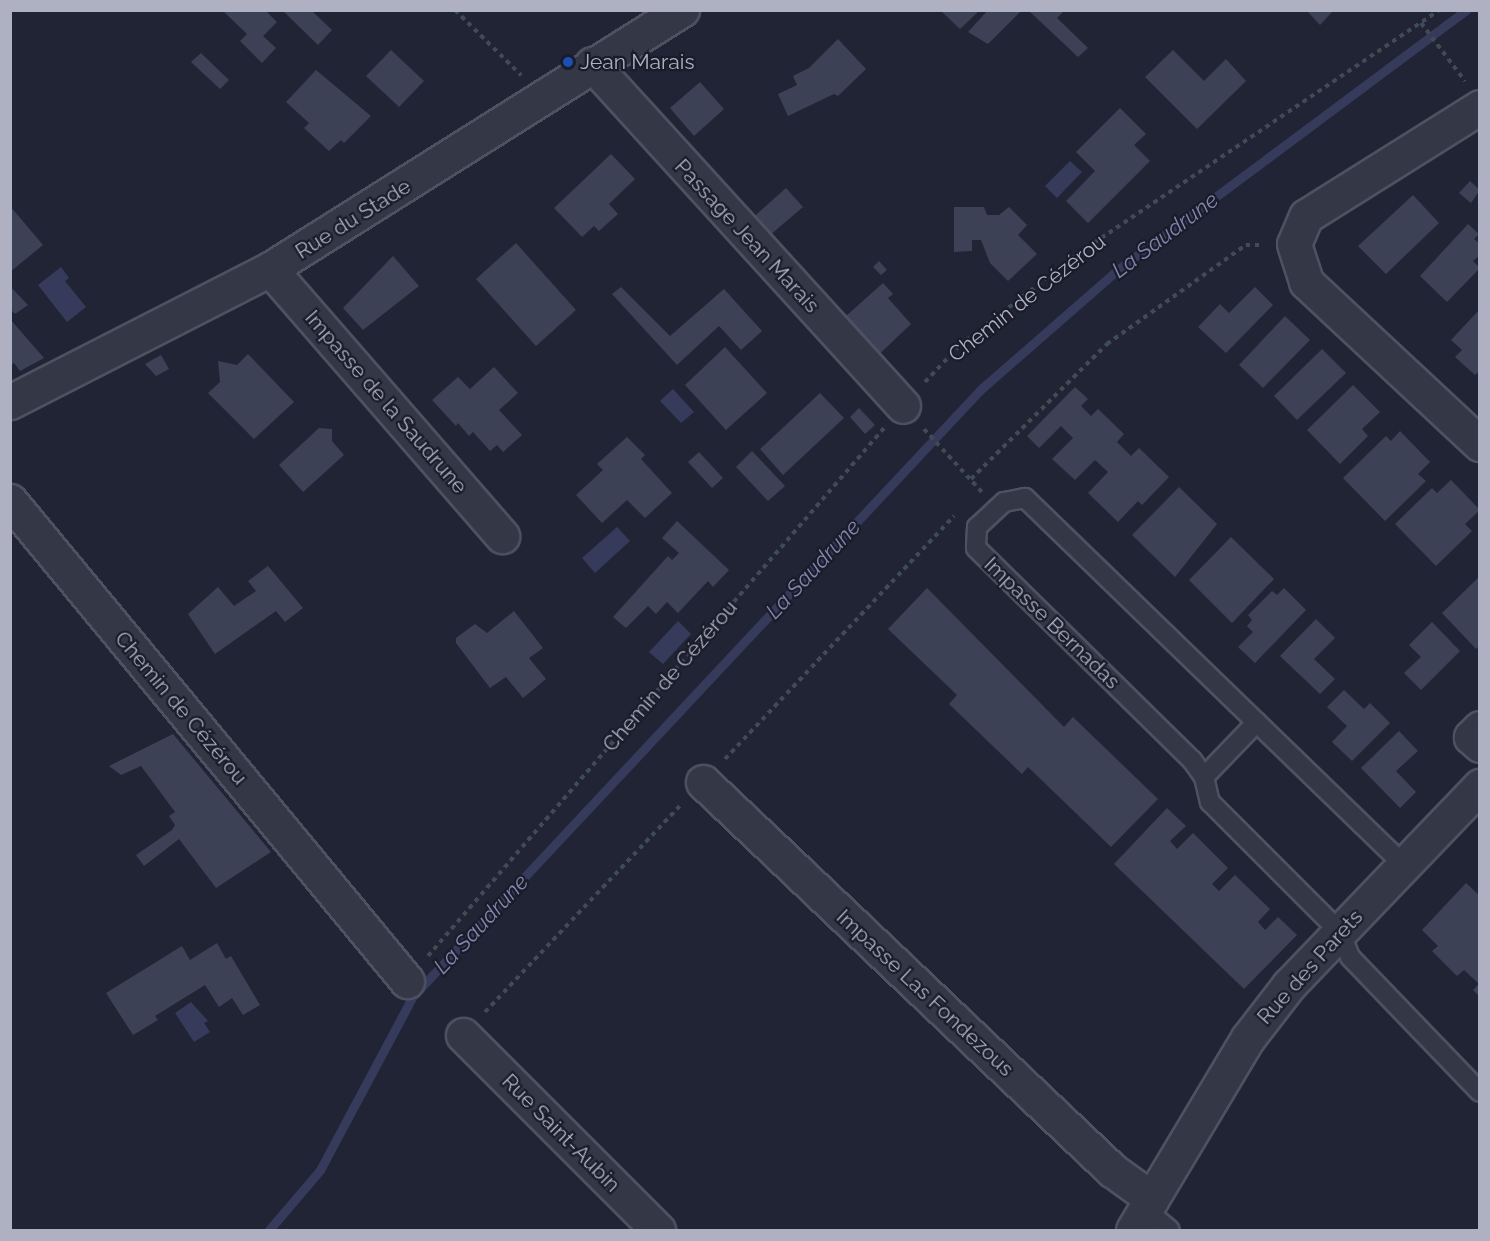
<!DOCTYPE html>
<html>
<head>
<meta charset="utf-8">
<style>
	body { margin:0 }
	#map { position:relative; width:1490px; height:1241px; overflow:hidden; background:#212435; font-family:Raleway,sans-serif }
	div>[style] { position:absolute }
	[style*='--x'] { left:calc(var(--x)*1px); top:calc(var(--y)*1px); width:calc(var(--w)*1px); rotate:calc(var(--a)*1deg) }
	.water>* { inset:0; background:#363b5c }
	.stream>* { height:9px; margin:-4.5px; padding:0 4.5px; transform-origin:4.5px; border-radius:4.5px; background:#363b5c }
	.building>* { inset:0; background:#3d4156 }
	.path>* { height:4px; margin-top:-2px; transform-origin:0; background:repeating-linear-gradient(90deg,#404c54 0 4.5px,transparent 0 9px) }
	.roads { filter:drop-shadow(2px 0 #4f5161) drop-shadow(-2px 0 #4f5161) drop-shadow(0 2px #4f5161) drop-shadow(0 -2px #4f5161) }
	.service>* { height:18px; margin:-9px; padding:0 9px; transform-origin:9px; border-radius:9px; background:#343746 }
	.minor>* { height:33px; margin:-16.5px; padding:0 16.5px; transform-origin:16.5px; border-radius:16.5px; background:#343746 }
	.tertiary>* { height:33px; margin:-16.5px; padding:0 16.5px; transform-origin:16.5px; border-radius:16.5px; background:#343746 }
	.dots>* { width:16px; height:16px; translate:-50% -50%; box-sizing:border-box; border:3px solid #1a1c2a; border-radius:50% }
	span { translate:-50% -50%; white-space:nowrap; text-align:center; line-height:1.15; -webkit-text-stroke:4.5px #1a1c2a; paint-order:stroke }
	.poi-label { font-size:21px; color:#afb1c3 }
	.left { translate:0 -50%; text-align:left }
	.street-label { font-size:21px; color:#afb1c3 }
	.water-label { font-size:22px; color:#8087ae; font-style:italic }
	.frame { position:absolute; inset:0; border:12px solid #afb1c3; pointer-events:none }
</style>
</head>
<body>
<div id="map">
	<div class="water">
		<i style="clip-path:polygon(1070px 161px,1082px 172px,1057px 198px,1045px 186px)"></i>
		<i style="clip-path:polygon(61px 267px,69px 278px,65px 281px,86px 307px,67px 322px,38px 285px)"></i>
		<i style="clip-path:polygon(673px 389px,694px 412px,681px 423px,660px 401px)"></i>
		<i style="clip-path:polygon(617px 527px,630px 541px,595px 573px,582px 558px)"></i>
		<i style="clip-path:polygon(678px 621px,691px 634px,663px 664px,649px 652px)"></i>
		<i style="clip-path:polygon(191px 1002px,208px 1021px,204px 1023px,210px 1032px,194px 1042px,175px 1013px)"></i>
	</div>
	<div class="stream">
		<i style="--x:269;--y:1230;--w:79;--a:-49.6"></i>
		<i style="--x:320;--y:1170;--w:197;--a:-61.9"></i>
		<i style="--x:413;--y:996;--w:830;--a:-46.9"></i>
		<i style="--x:980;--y:390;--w:186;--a:-41.1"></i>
		<i style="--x:1120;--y:268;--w:432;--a:-36.7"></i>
	</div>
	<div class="building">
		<i style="clip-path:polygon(222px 10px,265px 10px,277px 22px,263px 36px,276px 48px,262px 63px,240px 41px,247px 34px)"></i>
		<i style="clip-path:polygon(282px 10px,311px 10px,332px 30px,318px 45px)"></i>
		<i style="clip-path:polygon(940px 10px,980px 10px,960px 29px)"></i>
		<i style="clip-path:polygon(988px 10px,1020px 12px,988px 44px,968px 32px)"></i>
		<i style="clip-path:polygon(1028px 10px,1065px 10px,1057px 18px,1088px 48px,1078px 57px)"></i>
		<i style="clip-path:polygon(1306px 10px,1334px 10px,1320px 25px)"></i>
		<i style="clip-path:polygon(838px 39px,866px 69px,838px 96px,834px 94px,788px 116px,778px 94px,797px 85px,793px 76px,809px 68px)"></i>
		<i style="clip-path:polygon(391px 50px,424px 81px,399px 107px,366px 76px)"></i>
		<i style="clip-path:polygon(1173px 50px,1204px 81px,1226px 59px,1246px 81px,1197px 129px,1145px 77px)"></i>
		<i style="clip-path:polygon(201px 53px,229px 80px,220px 89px,191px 62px)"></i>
		<i style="clip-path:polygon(316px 70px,371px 116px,344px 143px,341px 140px,329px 151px,304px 128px,309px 123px,286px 102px)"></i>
		<i style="clip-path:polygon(700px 82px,724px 109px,694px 136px,670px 108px)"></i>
		<i style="clip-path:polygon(1120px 108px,1146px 134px,1134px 145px,1150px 161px,1088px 223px,1066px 201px,1095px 171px,1076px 152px)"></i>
		<i style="clip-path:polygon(611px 154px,635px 179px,609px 204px,618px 214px,599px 231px,594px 226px,582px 237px,554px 208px)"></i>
		<i style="clip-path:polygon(1470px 181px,1480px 190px,1471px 203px,1459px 193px)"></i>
		<i style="clip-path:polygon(786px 188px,803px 207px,763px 241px,747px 223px)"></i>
		<i style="clip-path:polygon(1413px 195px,1439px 223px,1386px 274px,1358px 246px)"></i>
		<i style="clip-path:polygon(10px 206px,43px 245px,10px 272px)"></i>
		<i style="clip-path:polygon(954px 207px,984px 207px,987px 215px,999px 215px,1009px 207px,1027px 225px,1018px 235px,1037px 254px,1008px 281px,990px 263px,981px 240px,972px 240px,972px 251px,954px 252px)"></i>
		<i style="clip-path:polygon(1468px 224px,1479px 234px,1474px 239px,1480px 244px,1480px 255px,1473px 261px,1480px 268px,1447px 302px,1420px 276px)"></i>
		<i style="clip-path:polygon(516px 243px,576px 310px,536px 346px,476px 279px)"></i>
		<i style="clip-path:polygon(393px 256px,419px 286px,363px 330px,343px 308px)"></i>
		<i style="clip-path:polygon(879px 261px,887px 270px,881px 275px,873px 267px)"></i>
		<i style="clip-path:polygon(883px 283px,893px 294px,888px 298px,911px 324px,871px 362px,837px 324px)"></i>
		<i style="clip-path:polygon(10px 286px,28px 305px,15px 314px,10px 309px)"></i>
		<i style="clip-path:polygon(621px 287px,670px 336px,724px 289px,762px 331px,741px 350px,719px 326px,677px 365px,612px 294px)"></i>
		<i style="clip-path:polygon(1255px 287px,1273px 305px,1226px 353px,1198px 327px,1220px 304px,1229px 313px)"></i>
		<i style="clip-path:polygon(1480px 309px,1480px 371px,1475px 375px,1455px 357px,1462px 350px,1451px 340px)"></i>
		<i style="clip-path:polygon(1285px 316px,1310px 340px,1263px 388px,1239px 365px)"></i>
		<i style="clip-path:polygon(10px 319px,44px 358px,20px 371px,14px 363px,10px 366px)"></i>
		<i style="clip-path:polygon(725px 347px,767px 393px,726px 430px,685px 385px)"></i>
		<i style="clip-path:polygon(1322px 349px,1346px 373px,1297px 420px,1274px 396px)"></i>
		<i style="clip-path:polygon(248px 354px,294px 402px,254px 439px,208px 393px,220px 382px,218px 361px,237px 365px)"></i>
		<i style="clip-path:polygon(161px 355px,169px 369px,156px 376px,145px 364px)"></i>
		<i style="clip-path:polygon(494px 367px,518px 393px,499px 410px,522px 435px,503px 452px,497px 445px,490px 451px,473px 432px,469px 436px,458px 423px,456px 426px,432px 400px,458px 377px,470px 389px)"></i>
		<i style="clip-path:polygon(1353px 385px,1380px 412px,1362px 429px,1368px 436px,1340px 464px,1307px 430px)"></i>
		<i style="clip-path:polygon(1075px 387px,1088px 399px,1081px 406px,1091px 416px,1098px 409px,1124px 434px,1117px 442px,1131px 456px,1139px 448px,1169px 477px,1142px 505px,1138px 501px,1118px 522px,1088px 493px,1108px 472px,1095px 460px,1075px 480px,1052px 459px,1073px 438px,1061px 426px,1039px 448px,1027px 436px)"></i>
		<i style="clip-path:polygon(820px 393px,844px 418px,783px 475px,760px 449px)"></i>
		<i style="clip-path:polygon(859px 408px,875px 425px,865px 434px,850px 417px)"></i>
		<i style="clip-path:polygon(319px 428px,332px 429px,332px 441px,344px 455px,303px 492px,279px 465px)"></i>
		<i style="clip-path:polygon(1400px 431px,1430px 462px,1418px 474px,1426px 481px,1385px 521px,1343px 478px,1386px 436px,1391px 441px)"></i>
		<i style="clip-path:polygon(627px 437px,645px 455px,641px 459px,672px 493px,645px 518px,627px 500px,602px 523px,576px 495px,603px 470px,597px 464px)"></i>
		<i style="clip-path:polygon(752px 451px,785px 486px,768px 501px,736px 467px)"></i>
		<i style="clip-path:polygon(699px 452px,723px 478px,712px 488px,688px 462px)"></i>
		<i style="clip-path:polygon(1451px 480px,1480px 510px,1465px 524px,1472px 531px,1436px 566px,1395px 524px,1432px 488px,1437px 493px)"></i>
		<i style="clip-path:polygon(1179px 487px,1217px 524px,1175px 577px,1132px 535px)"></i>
		<i style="clip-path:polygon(677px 521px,729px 570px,713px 587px,708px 581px,678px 613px,667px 602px,656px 614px,648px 606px,626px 628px,613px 617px,668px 556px,672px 560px,679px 553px,662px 538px)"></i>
		<i style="clip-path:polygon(1231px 537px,1274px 579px,1232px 623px,1189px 580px)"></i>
		<i style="clip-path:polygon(268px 566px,303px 608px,285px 622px,276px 611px,215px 654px,188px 614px,218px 587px,234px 606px,256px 591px,248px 581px)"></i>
		<i style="clip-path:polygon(1480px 576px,1480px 645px,1476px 649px,1442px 613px)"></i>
		<i style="clip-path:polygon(927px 588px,1064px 727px,1073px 717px,1158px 799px,1111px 847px,1028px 767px,1022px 774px,949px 704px,957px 695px,888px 629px)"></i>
		<i style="clip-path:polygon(1284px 588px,1306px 610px,1255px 663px,1238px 647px,1253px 632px,1247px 626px,1252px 620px,1248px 615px,1272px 591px,1277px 595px)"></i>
		<i style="clip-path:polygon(514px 611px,543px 648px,529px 658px,546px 679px,523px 698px,506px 677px,490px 688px,456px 643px,456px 638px,475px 624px,487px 633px)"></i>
		<i style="clip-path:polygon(1316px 619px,1335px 638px,1314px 659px,1335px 679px,1320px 694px,1280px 656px)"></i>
		<i style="clip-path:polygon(1432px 622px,1460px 651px,1421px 690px,1404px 673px,1421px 657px,1409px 645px)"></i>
		<i style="clip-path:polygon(1344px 690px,1364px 709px,1370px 703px,1390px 723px,1352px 761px,1332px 742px,1347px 726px,1327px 707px)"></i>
		<i style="clip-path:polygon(1399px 731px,1418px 751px,1396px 771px,1416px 792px,1400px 808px,1361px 768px)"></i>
		<i style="clip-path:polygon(173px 734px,271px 852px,216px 888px,179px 839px,144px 866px,136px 855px,172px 830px,175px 825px,169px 816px,175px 812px,141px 766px,121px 775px,109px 766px)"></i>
		<i style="clip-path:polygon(1167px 808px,1186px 826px,1170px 841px,1177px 849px,1193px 833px,1228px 868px,1212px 884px,1219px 891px,1235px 875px,1270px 909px,1258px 922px,1265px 930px,1278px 917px,1297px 935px,1244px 989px,1114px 864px)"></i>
		<i style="clip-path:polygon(1466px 883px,1480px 896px,1480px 997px,1473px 990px,1479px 984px,1464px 970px,1457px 976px,1432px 951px,1438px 946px,1422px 930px)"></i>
		<i style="clip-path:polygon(217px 943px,226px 959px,231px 956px,260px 1005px,243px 1015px,232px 998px,219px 1007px,205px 985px,155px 1016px,158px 1020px,133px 1035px,106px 993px,182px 946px,190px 960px)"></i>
	</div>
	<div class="path">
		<i style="--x:455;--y:10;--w:93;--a:44.6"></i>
		<i style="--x:1421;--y:23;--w:73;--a:52.8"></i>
		<i style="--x:925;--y:382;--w:50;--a:-46.6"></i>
		<i style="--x:959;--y:346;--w:152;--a:-37.8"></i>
		<i style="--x:1079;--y:253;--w:434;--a:-34"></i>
		<i style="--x:924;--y:429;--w:86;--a:47.4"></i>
		<i style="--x:971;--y:479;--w:192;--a:-44.8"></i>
		<i style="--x:1107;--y:344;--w:171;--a:-35.5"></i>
		<i style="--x:1246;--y:245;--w:18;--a:0"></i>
		<i style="--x:725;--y:759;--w:334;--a:-46.7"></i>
		<i style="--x:428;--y:956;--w:698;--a:-49.18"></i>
		<i style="--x:485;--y:1012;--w:286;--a:-46.6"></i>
	</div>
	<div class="roads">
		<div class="service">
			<i style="--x:1204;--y:777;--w:76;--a:-46.1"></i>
			<i style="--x:1404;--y:865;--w:528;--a:-135.92"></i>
			<i style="--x:1025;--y:498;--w:21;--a:169"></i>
			<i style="--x:1004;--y:502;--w:37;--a:137"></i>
			<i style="--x:977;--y:527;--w:21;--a:93"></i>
			<i style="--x:976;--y:548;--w:303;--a:44.5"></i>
			<i style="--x:1192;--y:760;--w:21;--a:55"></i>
			<i style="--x:1204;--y:777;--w:26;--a:77"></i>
			<i style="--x:1210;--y:802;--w:184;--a:45"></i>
			<i style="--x:1340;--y:932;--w:27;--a:68"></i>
			<i style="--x:1350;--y:957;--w:187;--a:46.1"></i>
			<i style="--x:1146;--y:1210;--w:31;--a:40"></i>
		</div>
		<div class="minor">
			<i style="--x:592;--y:64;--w:462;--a:47.7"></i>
			<i style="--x:1480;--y:107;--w:205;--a:147.9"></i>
			<i style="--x:1306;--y:216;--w:30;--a:113"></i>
			<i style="--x:1294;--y:244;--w:40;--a:72"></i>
			<i style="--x:1306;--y:282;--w:238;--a:43"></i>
			<i style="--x:270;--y:269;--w:354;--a:49"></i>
			<i style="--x:10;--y:501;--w:623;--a:50.41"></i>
			<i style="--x:1480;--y:728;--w:13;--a:135"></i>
			<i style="--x:1471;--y:737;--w:12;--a:42"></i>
			<i style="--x:703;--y:782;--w:564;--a:43.49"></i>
			<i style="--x:1112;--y:1170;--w:49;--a:35.9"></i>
			<i style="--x:463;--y:1035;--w:276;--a:45"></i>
			<i style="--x:1133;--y:1230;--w:224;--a:-59.1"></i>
			<i style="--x:1248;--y:1038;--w:67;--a:-52.3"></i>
			<i style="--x:1289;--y:985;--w:276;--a:-46.2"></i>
		</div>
		<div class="tertiary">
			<i style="--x:10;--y:402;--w:292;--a:-27.1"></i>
			<i style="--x:270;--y:269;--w:487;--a:-32.2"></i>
		</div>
	</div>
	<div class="dots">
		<i style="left:568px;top:62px;background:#1a4fb4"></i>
	</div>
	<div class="poi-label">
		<span class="left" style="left:580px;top:62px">Jean Marais</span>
	</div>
	<div class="street-label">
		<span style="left:353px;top:219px;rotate:-32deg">Rue du Stade</span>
		<span style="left:747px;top:236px;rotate:47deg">Passage Jean Marais</span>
		<span style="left:1027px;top:298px;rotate:-38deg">Chemin de Cézérou</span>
		<span style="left:386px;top:402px;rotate:49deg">Impasse de la Saudrune</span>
		<span style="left:1052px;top:623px;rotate:44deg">Impasse Bernadas</span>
		<span style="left:670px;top:676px;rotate:-49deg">Chemin de Cézérou</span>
		<span style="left:181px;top:708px;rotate:50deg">Chemin de Cézérou</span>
		<span style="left:1310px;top:967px;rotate:-48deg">Rue des Parets</span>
		<span style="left:925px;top:993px;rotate:43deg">Impasse Las Fondezous</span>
		<span style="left:561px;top:1133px;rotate:45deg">Rue Saint-Aubin</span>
	</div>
	<div class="water-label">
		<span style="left:1165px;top:235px;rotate:-37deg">La Saudrune</span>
		<span style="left:813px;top:569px;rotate:-47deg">La Saudrune</span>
		<span style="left:481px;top:924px;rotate:-47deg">La Saudrune</span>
	</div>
	<div class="frame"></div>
</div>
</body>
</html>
